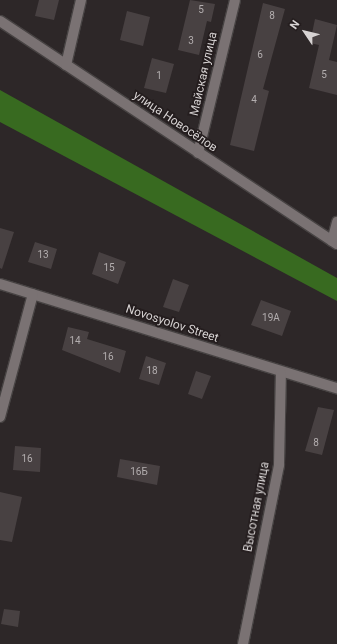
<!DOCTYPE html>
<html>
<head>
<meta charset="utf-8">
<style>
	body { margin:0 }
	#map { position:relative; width:337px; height:644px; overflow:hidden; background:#2d2728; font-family:Roboto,sans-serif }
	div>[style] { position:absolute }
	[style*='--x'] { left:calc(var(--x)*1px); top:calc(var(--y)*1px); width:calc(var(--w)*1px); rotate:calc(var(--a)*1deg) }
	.forest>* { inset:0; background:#386a20 }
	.building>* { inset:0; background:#484142 }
	.roads { filter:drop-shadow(1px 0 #474343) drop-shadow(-1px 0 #474343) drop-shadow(0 1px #474343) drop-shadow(0 -1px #474343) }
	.street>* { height:10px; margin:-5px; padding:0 5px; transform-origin:5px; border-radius:5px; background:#7a7273 }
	span { translate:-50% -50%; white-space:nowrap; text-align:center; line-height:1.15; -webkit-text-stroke:3.5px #241d1e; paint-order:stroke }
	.number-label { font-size:10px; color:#b3aeaf }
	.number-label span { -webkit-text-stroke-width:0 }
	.street-label { font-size:12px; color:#d7d3d3 }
	.north { position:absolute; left:285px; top:12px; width:40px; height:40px; -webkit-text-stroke:3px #241d1e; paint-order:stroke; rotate:305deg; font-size:11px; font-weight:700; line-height:16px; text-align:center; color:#d7d3d3 }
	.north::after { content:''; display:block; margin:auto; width:14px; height:18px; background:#d7d3d3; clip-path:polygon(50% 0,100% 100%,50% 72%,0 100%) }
</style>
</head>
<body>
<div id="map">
	<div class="forest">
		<i style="clip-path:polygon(0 90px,337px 278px,337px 301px,0 122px)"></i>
	</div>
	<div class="building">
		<i style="clip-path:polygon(39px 0,59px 0,54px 20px,35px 16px)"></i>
		<i style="clip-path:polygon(190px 0,215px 4px,211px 22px,207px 21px,199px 55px,178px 50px)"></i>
		<i style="clip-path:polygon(263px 3px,285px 9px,263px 89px,269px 91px,254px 151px,230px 145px)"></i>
		<i style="clip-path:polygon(127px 11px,150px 17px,143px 46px,120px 40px)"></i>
		<i style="clip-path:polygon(315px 19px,337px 25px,329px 60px,337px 62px,337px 95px,309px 88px,319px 45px,310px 43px)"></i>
		<i style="clip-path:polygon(152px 58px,174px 64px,166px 93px,144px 88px)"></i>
		<i style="clip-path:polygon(0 228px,14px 232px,2px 269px,0 268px)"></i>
		<i style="clip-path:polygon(35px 242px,57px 249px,51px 269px,28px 262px)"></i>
		<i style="clip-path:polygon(99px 252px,126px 262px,118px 284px,92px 274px)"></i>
		<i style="clip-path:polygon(173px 279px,189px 285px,179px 312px,163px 307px)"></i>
		<i style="clip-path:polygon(261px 300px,291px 311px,282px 336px,251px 325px)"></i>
		<i style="clip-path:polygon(68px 327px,89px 332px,87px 339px,126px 351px,120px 373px,62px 350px)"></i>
		<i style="clip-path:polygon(146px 356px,166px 363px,159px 385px,139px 379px)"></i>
		<i style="clip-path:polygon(196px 371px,211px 376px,202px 399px,188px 394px)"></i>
		<i style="clip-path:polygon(318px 407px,334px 410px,322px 455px,305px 451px)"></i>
		<i style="clip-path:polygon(15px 446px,41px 448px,40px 472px,13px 470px)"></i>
		<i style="clip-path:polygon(120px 459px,160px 466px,157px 485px,117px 477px)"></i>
		<i style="clip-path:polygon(0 492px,22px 497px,12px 542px,0 540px)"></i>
		<i style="clip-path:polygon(4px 609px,20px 611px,18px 627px,1px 624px)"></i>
	</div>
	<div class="roads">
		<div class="street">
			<i style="--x:0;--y:21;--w:404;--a:33.5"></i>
			<i style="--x:66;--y:65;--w:67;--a:-77"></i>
			<i style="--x:198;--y:153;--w:157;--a:-76.4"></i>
			<i style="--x:332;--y:241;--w:20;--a:-75"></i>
			<i style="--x:0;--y:284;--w:353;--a:17.2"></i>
			<i style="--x:0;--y:417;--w:127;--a:-75"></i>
			<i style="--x:243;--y:644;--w:183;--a:-78.6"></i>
			<i style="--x:279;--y:465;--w:92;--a:-88.8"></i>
		</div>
	</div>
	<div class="number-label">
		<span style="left:201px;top:10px">5</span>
		<span style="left:272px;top:16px">8</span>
		<span style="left:191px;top:41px">3</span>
		<span style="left:260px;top:55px">6</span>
		<span style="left:324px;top:75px">5</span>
		<span style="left:159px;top:76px">1</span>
		<span style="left:254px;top:100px">4</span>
		<span style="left:43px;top:255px">13</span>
		<span style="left:109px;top:268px">15</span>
		<span style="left:271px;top:318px">19А</span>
		<span style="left:75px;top:341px">14</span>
		<span style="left:108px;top:357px">16</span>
		<span style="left:152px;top:371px">18</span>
		<span style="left:316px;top:443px">8</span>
		<span style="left:27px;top:459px">16</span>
		<span style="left:139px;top:472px">16Б</span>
	</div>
	<div class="street-label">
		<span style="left:204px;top:74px;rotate:-77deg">Майская улица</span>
		<span style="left:175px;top:122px;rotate:34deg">улица Новосёлов</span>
		<span style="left:172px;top:324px;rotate:18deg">Novosyolov Street</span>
		<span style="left:257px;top:507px;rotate:-79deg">Высотная улица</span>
	</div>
	<div class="north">N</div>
</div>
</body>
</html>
